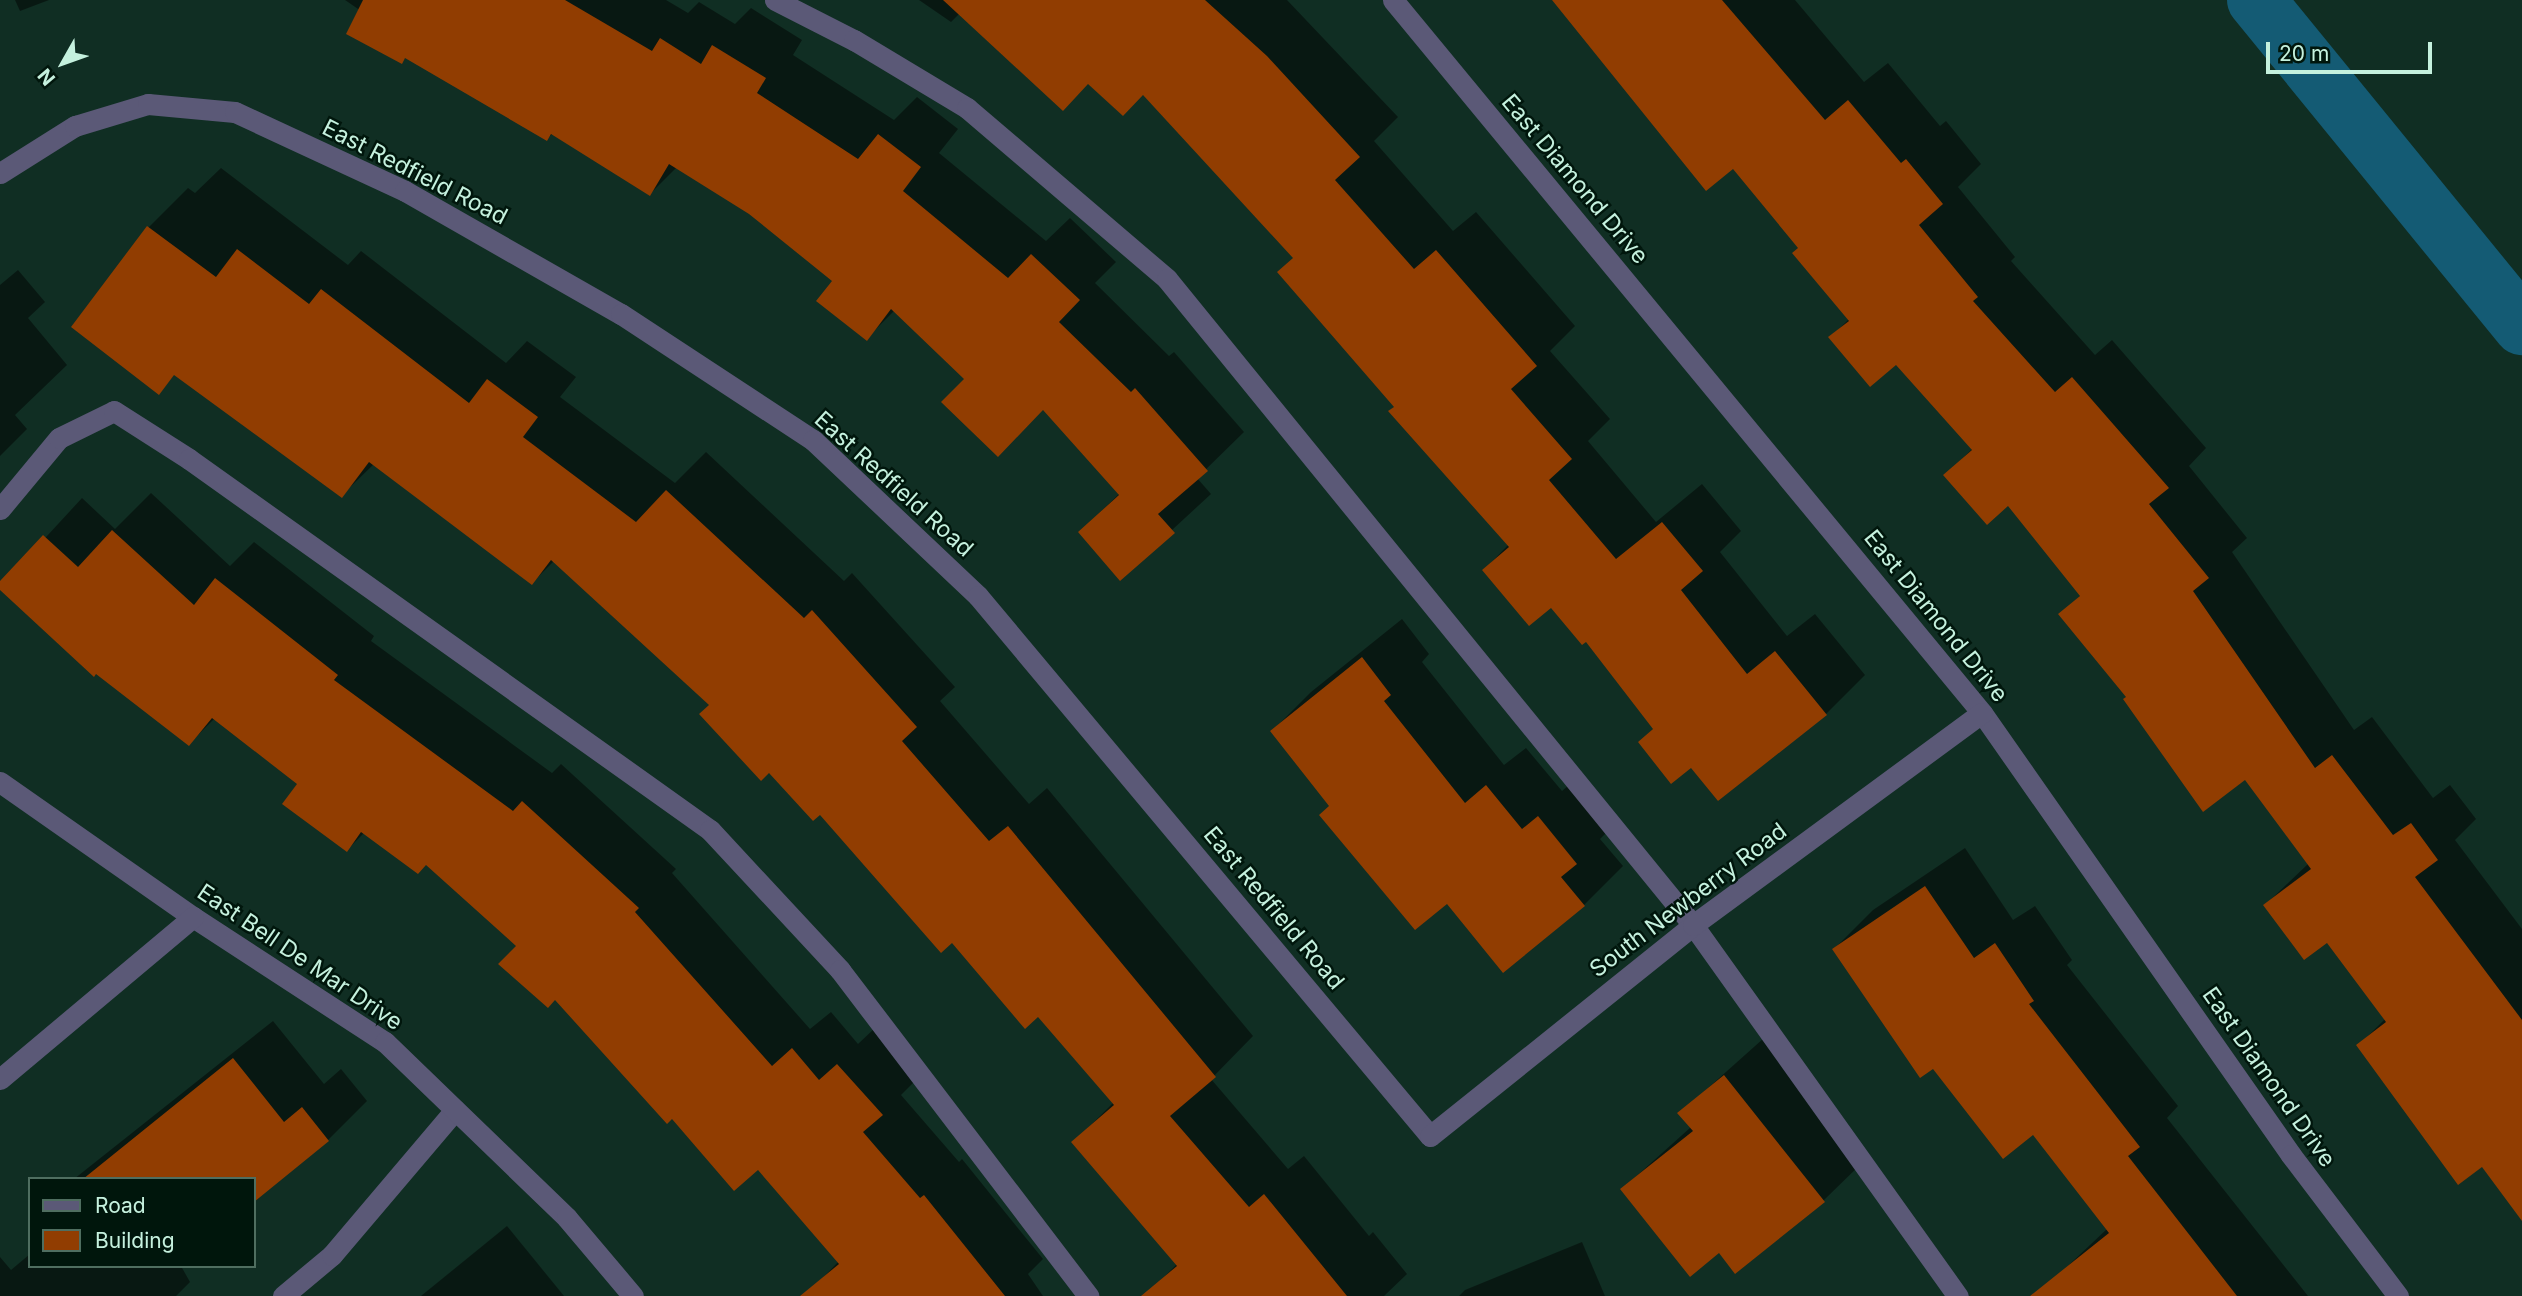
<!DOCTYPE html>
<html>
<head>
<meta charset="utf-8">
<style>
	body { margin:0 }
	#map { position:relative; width:2522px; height:1296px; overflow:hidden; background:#102e23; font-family:Inter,sans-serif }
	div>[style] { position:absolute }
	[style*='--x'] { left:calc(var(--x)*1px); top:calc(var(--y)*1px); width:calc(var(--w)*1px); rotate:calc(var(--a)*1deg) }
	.shadow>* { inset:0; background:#0007 }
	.canal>* { height:58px; margin:-29px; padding:0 29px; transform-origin:29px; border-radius:29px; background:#145b74 }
	.building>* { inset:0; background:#913d01 }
	.lane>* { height:21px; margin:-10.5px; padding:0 10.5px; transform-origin:10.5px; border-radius:10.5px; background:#5b5977 }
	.street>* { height:21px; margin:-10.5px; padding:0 10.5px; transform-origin:10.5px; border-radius:10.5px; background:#5b5977 }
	span { translate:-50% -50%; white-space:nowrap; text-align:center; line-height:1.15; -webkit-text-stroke:5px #00160c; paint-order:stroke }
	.street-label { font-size:23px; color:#c5f1de }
	.legend { position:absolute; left:28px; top:1177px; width:228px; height:91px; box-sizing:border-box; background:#00160c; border:2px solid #4f6e60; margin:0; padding:9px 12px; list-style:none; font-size:21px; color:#c5f1de }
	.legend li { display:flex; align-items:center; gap:14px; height:35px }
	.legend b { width:35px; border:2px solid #4f6e60 }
	.north { position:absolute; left:28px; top:28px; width:70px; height:70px; -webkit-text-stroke:5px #00160c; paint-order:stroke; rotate:230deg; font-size:19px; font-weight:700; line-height:28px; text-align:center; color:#c5f1de }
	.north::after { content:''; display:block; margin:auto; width:24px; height:32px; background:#c5f1de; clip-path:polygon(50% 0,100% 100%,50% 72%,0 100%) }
	.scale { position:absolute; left:2266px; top:42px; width:166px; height:32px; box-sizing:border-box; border:4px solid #c5f1de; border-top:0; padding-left:9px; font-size:21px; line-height:24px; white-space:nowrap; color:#c5f1de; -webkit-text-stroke:5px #00160c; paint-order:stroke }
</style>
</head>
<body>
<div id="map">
	<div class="shadow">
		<i style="clip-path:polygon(15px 0,49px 0,20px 11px)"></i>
		<i style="clip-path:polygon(345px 0,666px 0,688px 13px,699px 2px,735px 24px,751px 8px,802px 40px,793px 55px,894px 120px,917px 97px,958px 129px,939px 153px,1046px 241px,1070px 218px,1116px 262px,1095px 283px,1169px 356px,1174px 352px,1244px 432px,1197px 478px,1211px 494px,1120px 578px,1080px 532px,1120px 493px,1044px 408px,967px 379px,895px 310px,867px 338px,835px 280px,750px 213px,677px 167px,650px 194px,553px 133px,547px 139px)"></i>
		<i style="clip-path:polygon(919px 0,1287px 0,1398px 117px,1374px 141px,1453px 231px,1476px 212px,1575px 326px,1550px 351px,1610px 419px,1588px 441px,1656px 522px,1702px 484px,1741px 531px,1720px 552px,1787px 636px,1815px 614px,1865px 675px,1826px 714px,1691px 765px,1640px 742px,1655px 727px,1586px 639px,1551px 605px,1484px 570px,1509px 544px,1396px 406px,1295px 257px,1143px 94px,1089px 83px,960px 13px,951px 22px)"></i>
		<i style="clip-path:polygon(1554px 0,1795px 0,1864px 82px,1888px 63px,1940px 126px,1946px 121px,1981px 164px,1958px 187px,2015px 257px,2011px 261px,2095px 355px,2112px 340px,2206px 448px,2189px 466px,2247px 538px,2232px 552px,2354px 730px,2372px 717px,2433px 798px,2450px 785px,2476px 819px,2455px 840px,2522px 929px,2522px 1218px,2482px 1165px,2359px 1045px,2386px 1018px,2327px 940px,2265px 905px,2309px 863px,2245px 778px,2128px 697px,2061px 614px,2081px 595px,2008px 503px,1946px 475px,1973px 448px,1897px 362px,1831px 337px,1849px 319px,1800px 248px,1733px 166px)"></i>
		<i style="clip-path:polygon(221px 168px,348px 265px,361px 251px,506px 363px,527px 341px,576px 377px,560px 397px,675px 483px,706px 452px,844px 581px,852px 573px,955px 687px,940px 701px,1029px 804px,1047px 788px,1253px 1036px,1211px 1079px,1288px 1169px,1304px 1156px,1369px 1236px,1373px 1232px,1407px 1274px,1384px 1296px,1167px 1296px,1157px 1284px,1177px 1264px,1073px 1143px,1114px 1102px,1038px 1015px,952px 941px,711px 704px,554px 561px,532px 583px,374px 464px,342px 495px,187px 383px,251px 314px,216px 277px,117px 360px,73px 327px,149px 227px,188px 188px,195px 193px)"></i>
		<i style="clip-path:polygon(18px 270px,45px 302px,28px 318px,67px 365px,15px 415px,27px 429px,0 456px,0 285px)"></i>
		<i style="clip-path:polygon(151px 493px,230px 566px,254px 542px,374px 636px,371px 641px,552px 773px,561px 764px,676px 869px,672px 873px,810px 1029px,831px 1012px,858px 1044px,876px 1027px,920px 1076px,901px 1095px,959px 1162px,962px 1159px,1043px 1259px,1028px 1274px,1043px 1296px,821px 1296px,814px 1287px,839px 1261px,758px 1167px,427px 863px,365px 832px,347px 850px,299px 784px,215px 718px,189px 744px,0 587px,82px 498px,115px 529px)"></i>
		<i style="clip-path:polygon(1402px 619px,1429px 654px,1422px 662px,1504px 765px,1526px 748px,1562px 791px,1577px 778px,1615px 824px,1600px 839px,1623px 866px,1584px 905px,1503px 970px,1447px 902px,1331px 805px,1272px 731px,1311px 692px)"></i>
		<i style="clip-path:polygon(1965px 848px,2013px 920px,2035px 906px,2072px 960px,2067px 965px,2178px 1106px,2167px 1118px,2308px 1296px,2067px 1296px,2054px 1279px,2108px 1228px,2034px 1133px,1934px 1067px,1834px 949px,1873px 910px)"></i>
		<i style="clip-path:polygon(273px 1021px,324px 1084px,341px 1069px,367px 1101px,328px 1140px,254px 1199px,254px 1179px,74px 1179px)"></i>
		<i style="clip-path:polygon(1764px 1038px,1863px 1162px,1824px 1200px,1735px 1271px,1720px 1251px,1622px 1189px,1691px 1127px,1680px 1113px)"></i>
		<i style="clip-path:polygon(507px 1226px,564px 1296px,421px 1296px)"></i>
		<i style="clip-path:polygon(1582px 1242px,1605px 1296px,1459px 1296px,1465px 1290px)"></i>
		<i style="clip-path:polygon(30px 1254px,30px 1266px,181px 1266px,190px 1282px,176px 1296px,0 1296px,0 1257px,11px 1270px)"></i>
	</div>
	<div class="canal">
		<i style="--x:2256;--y:0;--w:421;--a:50.8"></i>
	</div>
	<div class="building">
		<i style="clip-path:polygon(363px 0,565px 0,652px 51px,660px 38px,701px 64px,712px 45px,766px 78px,757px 93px,858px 159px,878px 134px,921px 167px,903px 191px,1008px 278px,1031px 254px,1080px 300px,1059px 322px,1131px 392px,1135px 388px,1208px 471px,1158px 514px,1175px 533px,1120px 581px,1078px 532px,1119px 495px,1043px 410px,998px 457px,941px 402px,964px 379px,891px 309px,867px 341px,816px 301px,832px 281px,749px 214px,669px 164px,650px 196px,551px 134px,547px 141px,405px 58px,402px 64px,346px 34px)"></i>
		<i style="clip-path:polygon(943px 0,1205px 0,1267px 56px,1360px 157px,1335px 180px,1414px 269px,1436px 250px,1537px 366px,1511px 389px,1572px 459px,1549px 480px,1616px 559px,1662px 522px,1703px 571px,1681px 590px,1747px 674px,1775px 651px,1827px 715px,1718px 801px,1691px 768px,1671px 784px,1638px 742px,1653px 729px,1586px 642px,1582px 645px,1551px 608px,1529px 626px,1482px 570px,1509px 547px,1388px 411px,1394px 407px,1277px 272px,1293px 258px,1143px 95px,1123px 116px,1088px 84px,1063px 111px)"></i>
		<i style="clip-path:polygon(1552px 0,1722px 0,1825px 120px,1848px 100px,1901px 163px,1906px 159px,1943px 204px,1919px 225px,1978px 297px,1973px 301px,2055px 392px,2072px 377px,2169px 488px,2149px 504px,2209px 578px,2193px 591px,2315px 768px,2332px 755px,2393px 835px,2411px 823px,2438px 860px,2415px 877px,2522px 1020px,2522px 1221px,2482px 1167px,2458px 1185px,2356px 1045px,2386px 1022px,2327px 943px,2304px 960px,2263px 905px,2311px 869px,2245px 780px,2203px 812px,2123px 699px,2126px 697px,2058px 614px,2080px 596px,2008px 506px,1987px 525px,1943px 475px,1972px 450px,1896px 365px,1870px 387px,1828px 337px,1849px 321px,1792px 253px,1798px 248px,1733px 169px,1706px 191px)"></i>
		<i style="clip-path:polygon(147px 226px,216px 277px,237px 249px,309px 304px,321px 289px,469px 403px,487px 379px,538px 417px,523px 437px,636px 522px,666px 490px,804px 618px,812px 610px,917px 727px,902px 741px,989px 841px,1008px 826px,1216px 1077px,1170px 1116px,1249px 1207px,1264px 1194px,1347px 1296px,1141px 1296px,1177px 1266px,1071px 1142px,1114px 1105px,1038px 1017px,1025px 1029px,952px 943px,941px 953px,820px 815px,813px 821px,769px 773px,761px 781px,699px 714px,709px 705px,551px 560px,532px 585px,369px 462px,342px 498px,174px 375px,159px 395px,71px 327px)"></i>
		<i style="clip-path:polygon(112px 530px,194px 605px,215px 578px,338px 675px,334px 680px,513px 811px,522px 801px,639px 908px,635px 912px,772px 1066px,792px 1048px,819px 1080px,837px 1064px,883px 1115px,863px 1132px,920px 1198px,924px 1195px,1005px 1296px,800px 1296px,839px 1264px,758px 1170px,734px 1191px,672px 1119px,667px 1124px,555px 1000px,548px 1008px,498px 964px,516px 946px,426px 865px,418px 874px,361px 832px,347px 852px,282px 804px,297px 784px,212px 718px,189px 746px,96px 674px,94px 677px,0 590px,0 581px,43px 535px,78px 567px)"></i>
		<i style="clip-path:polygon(1362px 657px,1391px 695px,1384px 701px,1465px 803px,1486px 785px,1522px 829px,1538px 816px,1577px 864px,1561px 877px,1585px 906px,1503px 973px,1447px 904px,1415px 930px,1319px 815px,1329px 806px,1270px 731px)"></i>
		<i style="clip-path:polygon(1925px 886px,1974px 958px,1995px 943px,2034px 1001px,2029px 1004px,2140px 1147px,2128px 1156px,2237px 1296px,2030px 1296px,2109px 1233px,2033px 1135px,2003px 1159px,1933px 1069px,1920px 1078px,1832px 949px)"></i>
		<i style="clip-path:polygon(233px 1058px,284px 1122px,302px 1107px,329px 1141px,254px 1202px,254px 1179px,83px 1179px)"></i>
		<i style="clip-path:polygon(1724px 1075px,1825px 1202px,1735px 1274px,1719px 1253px,1690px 1277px,1620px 1189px,1693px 1131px,1677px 1113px)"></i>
	</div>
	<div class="lane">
		<i style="--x:775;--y:0;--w:89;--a:26.9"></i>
		<i style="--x:854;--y:40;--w:132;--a:31"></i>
		<i style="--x:967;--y:108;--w:263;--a:40.5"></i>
		<i style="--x:1167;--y:279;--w:833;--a:50.85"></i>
		<i style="--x:1693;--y:925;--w:456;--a:54.5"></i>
		<i style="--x:0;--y:509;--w:92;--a:-50.3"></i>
		<i style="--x:59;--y:438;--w:61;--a:-26.1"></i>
		<i style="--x:114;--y:411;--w:89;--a:32.6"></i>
		<i style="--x:189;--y:459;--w:640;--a:35.45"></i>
		<i style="--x:710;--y:830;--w:191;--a:47.1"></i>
		<i style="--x:840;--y:970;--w:410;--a:52.7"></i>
		<i style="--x:283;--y:1296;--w:64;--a:-39.9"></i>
		<i style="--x:332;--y:1255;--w:190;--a:-49.7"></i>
	</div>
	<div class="street">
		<i style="--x:1393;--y:0;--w:925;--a:50.44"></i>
		<i style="--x:1982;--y:713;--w:539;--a:55.04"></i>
		<i style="--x:2291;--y:1155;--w:177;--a:52.8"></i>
		<i style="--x:0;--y:173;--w:89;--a:-32.1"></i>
		<i style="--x:75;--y:126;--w:76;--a:-16.8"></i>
		<i style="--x:148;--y:104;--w:87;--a:5.3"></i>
		<i style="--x:235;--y:112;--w:187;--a:24.9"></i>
		<i style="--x:405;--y:191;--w:249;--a:29.7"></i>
		<i style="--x:621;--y:314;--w:230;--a:33.3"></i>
		<i style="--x:813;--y:440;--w:227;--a:43.4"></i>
		<i style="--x:978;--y:596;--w:704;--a:50.07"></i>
		<i style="--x:1430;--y:1136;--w:337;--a:-38.7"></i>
		<i style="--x:1693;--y:925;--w:358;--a:-36.3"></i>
		<i style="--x:0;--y:782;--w:236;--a:35"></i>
		<i style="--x:193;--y:917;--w:229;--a:33.1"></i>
		<i style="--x:385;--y:1042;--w:253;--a:44"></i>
		<i style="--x:567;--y:1218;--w:102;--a:49.8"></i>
		<i style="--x:0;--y:1079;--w:252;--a:-40"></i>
	</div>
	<div class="street-label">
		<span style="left:415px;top:172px;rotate:27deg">East Redfield Road</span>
		<span style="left:1575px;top:179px;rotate:50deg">East Diamond Drive</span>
		<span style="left:894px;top:484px;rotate:42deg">East Redfield Road</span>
		<span style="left:1936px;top:616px;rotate:51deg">East Diamond Drive</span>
		<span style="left:1688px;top:900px;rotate:-37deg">South Newberry Road</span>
		<span style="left:1274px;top:908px;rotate:50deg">East Redfield Road</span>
		<span style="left:300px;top:957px;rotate:34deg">East Bell De Mar Drive</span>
		<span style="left:2269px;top:1077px;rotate:55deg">East Diamond Drive</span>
	</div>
	<ul class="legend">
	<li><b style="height:9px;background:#5b5977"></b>Road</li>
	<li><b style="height:19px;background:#913d01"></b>Building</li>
	</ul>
	<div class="north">N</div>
	<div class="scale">20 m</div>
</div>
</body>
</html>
